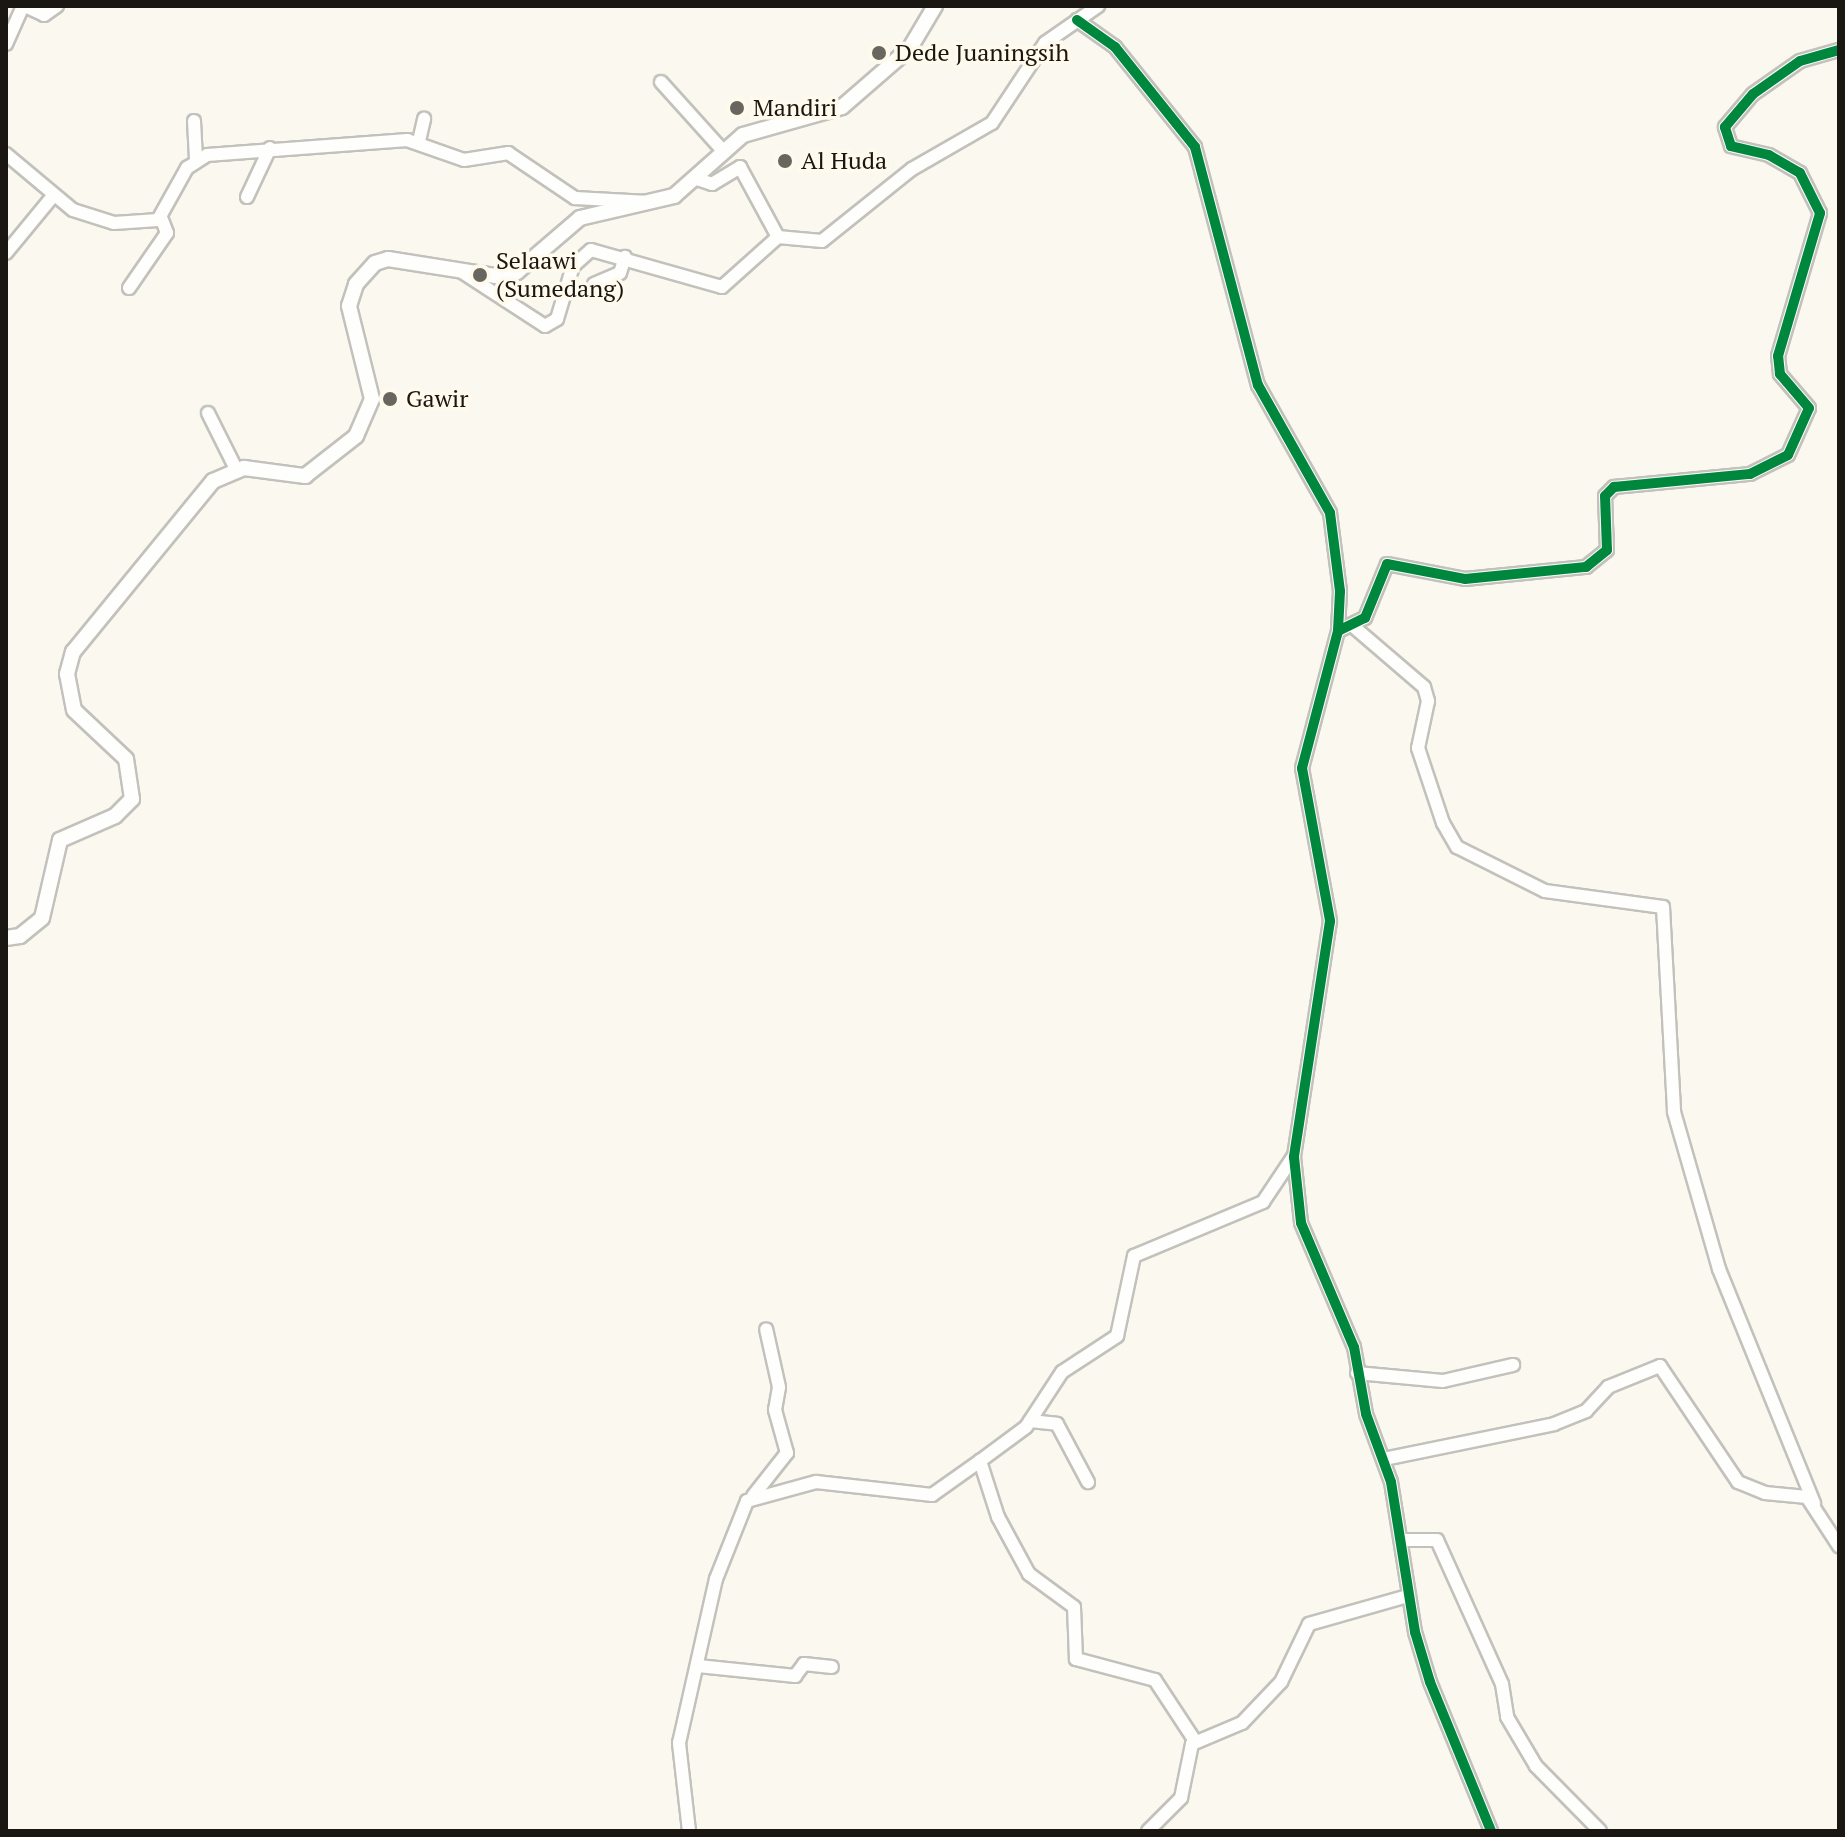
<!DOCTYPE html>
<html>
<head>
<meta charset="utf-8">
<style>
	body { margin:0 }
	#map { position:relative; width:1845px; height:1837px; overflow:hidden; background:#fbf8f0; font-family:"PT Serif",serif }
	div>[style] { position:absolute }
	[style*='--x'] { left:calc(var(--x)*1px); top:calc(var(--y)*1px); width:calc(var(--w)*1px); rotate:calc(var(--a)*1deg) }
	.roads { filter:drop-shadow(2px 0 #c3c1bb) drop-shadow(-2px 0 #c3c1bb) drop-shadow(0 2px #c3c1bb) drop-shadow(0 -2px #c3c1bb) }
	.minor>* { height:12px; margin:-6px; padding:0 6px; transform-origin:6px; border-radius:6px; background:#fefefd }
	.major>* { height:14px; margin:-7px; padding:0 7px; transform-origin:7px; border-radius:7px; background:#fefefd }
	.cycleway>* { height:10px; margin:-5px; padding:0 5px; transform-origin:5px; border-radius:5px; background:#00873e }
	.dots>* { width:22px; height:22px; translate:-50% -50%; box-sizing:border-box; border:4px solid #fffaec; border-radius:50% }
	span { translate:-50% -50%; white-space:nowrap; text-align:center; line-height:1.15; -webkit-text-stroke:7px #fffaec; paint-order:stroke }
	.poi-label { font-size:24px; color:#1a1712 }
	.left { translate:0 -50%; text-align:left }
	.frame { position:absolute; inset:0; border:8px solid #1a1712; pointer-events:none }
</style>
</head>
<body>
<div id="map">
	<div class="roads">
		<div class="minor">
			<i style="--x:25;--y:6;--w:21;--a:25"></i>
			<i style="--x:44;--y:15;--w:16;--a:-35"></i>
			<i style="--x:1077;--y:20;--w:47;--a:35.4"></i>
			<i style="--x:1115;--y:47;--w:128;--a:51.3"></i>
			<i style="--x:1195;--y:147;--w:246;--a:75.2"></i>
			<i style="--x:1258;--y:385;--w:147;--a:60.6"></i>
			<i style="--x:1330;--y:513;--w:79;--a:82.7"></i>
			<i style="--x:1340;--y:591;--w:40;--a:92.9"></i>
			<i style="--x:1338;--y:631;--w:142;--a:104.7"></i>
			<i style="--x:1302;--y:768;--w:156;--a:79.6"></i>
			<i style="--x:1330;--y:921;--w:239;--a:98.7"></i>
			<i style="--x:1294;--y:1157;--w:66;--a:83.9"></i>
			<i style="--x:1301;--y:1223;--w:135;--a:66.9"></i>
			<i style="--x:1354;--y:1347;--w:68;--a:79.8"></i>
			<i style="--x:1366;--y:1414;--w:72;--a:69.8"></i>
			<i style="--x:1391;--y:1482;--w:152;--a:80.9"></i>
			<i style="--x:1415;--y:1632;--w:52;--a:73.3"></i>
			<i style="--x:1430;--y:1682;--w:161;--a:67.7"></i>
			<i style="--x:6;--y:44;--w:42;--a:-65.9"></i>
			<i style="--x:661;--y:82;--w:94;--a:48"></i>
			<i style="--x:194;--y:121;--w:38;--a:87"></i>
			<i style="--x:419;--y:141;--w:23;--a:-77"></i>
			<i style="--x:6;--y:154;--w:87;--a:39.9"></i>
			<i style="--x:73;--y:210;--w:43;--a:17.6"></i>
			<i style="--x:114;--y:223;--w:44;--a:-3.9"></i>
			<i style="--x:158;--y:220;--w:60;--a:-60.9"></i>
			<i style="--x:187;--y:168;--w:24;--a:-33"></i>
			<i style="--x:207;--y:155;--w:201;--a:-4.3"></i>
			<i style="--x:407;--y:140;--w:60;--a:19.3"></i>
			<i style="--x:464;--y:160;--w:45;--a:-9"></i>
			<i style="--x:508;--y:153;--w:81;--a:33.9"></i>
			<i style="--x:575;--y:198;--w:74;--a:3.1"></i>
			<i style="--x:697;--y:179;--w:16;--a:18"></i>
			<i style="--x:712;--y:184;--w:33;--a:-31"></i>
			<i style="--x:740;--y:167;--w:80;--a:61.5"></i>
			<i style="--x:247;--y:197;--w:54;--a:-64.9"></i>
			<i style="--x:6;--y:253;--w:74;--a:-50.5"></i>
			<i style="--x:462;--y:272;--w:99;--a:33"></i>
			<i style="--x:545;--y:326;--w:14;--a:-30"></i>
			<i style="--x:557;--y:319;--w:55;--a:-73.2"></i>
			<i style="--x:573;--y:266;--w:24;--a:-42"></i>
			<i style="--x:591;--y:250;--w:136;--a:15.8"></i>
			<i style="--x:722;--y:287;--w:75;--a:-41.8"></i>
			<i style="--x:778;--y:237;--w:44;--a:5.2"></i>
			<i style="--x:822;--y:241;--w:115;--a:-38.7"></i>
			<i style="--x:912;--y:169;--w:92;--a:-29.9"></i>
			<i style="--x:992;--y:123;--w:96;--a:-56.5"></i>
			<i style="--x:1045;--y:43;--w:65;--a:-34.9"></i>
			<i style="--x:594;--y:284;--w:28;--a:-23"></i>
			<i style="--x:620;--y:273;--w:17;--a:-73"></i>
			<i style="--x:129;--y:288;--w:67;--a:-55.4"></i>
			<i style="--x:167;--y:233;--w:17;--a:-111"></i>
			<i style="--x:208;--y:413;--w:63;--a:63.4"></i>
			<i style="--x:1354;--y:627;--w:92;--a:40.6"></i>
			<i style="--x:1424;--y:687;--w:15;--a:74"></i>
			<i style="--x:1428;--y:701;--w:48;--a:102"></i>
			<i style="--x:1418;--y:748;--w:79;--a:71.6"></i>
			<i style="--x:1443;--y:823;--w:28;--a:60"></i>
			<i style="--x:1457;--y:847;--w:98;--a:26.6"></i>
			<i style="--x:1545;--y:891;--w:119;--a:7.7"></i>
			<i style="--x:1663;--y:907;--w:205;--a:86.9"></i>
			<i style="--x:1674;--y:1112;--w:163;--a:74"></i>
			<i style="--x:1719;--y:1269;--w:253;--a:67.9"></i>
			<i style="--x:1338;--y:631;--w:30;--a:-26"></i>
			<i style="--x:1365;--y:618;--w:58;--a:-67.8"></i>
			<i style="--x:1387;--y:564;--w:79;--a:10.9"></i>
			<i style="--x:1465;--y:579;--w:122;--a:-5.7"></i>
			<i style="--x:1586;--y:567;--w:27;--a:-39"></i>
			<i style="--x:1607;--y:550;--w:54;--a:-92.1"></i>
			<i style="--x:1605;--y:496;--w:13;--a:-45"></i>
			<i style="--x:1614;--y:487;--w:137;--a:-5.5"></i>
			<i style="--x:1750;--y:474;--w:42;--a:-26.6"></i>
			<i style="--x:1788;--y:455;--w:51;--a:-65.9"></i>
			<i style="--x:1809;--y:408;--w:45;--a:-130.5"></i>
			<i style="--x:1780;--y:374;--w:18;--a:-96"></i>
			<i style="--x:1778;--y:356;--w:149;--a:-73.6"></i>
			<i style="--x:1820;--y:213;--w:45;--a:-116.6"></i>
			<i style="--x:1800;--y:173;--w:36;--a:-150"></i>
			<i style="--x:1769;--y:155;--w:39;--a:-167"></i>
			<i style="--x:1731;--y:146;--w:20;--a:-108"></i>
			<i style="--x:1725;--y:127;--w:43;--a:-49.7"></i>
			<i style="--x:1753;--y:94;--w:57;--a:-35.1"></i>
			<i style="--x:1800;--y:61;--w:41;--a:-15.8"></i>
			<i style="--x:1357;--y:1373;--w:86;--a:5.3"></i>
			<i style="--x:1443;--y:1381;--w:72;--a:-12.9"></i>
			<i style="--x:1030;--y:1421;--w:27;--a:6"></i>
			<i style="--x:1057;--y:1424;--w:66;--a:61.9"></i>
			<i style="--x:1384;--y:1459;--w:174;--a:-11.6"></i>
			<i style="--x:1554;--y:1424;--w:35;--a:-22"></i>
			<i style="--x:1586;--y:1411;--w:33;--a:-47"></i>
			<i style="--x:1608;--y:1387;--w:56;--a:-22"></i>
			<i style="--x:1660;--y:1366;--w:140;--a:56.1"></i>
			<i style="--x:1738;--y:1482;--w:29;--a:22"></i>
			<i style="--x:1765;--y:1493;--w:42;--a:5.4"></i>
			<i style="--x:1807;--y:1497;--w:59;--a:56.9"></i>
			<i style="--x:753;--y:1496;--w:55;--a:-51.7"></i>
			<i style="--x:787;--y:1453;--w:45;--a:-105.6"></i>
			<i style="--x:775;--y:1410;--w:23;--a:-80"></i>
			<i style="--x:779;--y:1387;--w:59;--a:-102.6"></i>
			<i style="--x:1402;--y:1540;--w:35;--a:0"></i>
			<i style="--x:1437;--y:1540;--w:158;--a:65.7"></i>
			<i style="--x:1502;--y:1684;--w:33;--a:81"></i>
			<i style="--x:1507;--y:1717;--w:57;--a:59.4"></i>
			<i style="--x:1536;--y:1766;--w:91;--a:45.4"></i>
			<i style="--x:698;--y:1666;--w:98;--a:5.9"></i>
			<i style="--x:795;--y:1676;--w:15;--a:-53"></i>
			<i style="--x:804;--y:1664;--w:28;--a:6"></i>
			<i style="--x:1195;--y:1741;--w:73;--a:-123.3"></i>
			<i style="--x:1155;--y:1680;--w:82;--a:-165.1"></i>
			<i style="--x:1076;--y:1659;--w:52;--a:-92.2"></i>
			<i style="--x:1074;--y:1607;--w:56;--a:-143.7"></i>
			<i style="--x:1029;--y:1574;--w:65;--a:-118.5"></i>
			<i style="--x:998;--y:1517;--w:59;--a:-107.8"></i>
			<i style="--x:980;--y:1461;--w:57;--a:-36.5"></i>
			<i style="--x:1026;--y:1427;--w:66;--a:-56.8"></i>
			<i style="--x:1062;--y:1372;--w:66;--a:-33.2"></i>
			<i style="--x:1117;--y:1336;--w:82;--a:-78"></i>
			<i style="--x:1134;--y:1256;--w:140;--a:-22.7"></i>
			<i style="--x:1263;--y:1202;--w:54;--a:-56.3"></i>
			<i style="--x:689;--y:1831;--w:89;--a:-96.5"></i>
			<i style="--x:679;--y:1743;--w:168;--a:-77.3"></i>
			<i style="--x:716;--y:1579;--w:84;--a:-68.3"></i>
			<i style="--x:747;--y:1501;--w:72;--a:-15.4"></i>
			<i style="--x:816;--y:1482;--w:117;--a:6.4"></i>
			<i style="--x:932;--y:1495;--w:59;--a:-35.3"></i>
			<i style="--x:1148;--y:1831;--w:47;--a:-45"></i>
			<i style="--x:1181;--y:1798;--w:55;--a:-78.5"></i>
			<i style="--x:1192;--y:1744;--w:54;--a:-22.8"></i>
			<i style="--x:1242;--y:1723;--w:57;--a:-46.4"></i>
			<i style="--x:1281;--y:1682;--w:64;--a:-64.2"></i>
			<i style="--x:1309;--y:1624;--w:103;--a:-15.8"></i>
		</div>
		<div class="major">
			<i style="--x:6;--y:938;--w:14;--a:-8"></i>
			<i style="--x:20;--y:936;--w:28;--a:-39"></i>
			<i style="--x:42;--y:918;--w:80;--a:-77"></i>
			<i style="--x:60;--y:840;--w:60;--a:-23.6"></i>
			<i style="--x:115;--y:816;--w:24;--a:-45"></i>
			<i style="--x:132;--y:799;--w:40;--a:-98.5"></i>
			<i style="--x:126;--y:759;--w:71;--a:-136.7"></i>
			<i style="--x:74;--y:710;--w:37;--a:-101"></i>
			<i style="--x:67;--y:674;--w:23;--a:-75"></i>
			<i style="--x:73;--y:652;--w:221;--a:-50.7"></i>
			<i style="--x:213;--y:481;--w:34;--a:-23"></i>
			<i style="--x:244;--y:468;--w:62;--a:7.5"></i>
			<i style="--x:305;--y:476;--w:65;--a:-38.1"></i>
			<i style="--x:356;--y:436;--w:40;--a:-66.6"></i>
			<i style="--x:372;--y:399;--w:96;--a:-103.9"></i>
			<i style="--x:349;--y:306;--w:23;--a:-72"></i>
			<i style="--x:356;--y:284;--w:28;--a:-48"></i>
			<i style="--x:375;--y:263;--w:14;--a:-17"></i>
			<i style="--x:388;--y:259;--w:108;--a:9"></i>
			<i style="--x:495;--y:276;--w:22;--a:-10"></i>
			<i style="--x:517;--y:272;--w:83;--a:-40.6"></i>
			<i style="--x:580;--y:218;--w:97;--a:-13.2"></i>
			<i style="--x:674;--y:196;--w:92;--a:-41.5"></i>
			<i style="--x:743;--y:135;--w:103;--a:-15.8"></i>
			<i style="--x:842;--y:107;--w:90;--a:-40.9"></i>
			<i style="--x:910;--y:48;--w:49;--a:-59.2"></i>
		</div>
	</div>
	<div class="cycleway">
		<i style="--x:1077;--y:20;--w:47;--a:35.4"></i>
		<i style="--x:1115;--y:47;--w:128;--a:51.3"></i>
		<i style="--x:1195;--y:147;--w:246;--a:75.2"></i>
		<i style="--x:1258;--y:385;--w:147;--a:60.6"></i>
		<i style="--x:1330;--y:513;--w:79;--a:82.7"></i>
		<i style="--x:1340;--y:591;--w:40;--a:92.9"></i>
		<i style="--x:1338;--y:631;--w:142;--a:104.7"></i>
		<i style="--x:1302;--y:768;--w:156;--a:79.6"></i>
		<i style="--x:1330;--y:921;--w:239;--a:98.7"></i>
		<i style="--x:1294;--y:1157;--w:66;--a:83.9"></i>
		<i style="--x:1301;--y:1223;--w:135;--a:66.9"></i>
		<i style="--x:1354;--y:1347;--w:68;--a:79.8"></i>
		<i style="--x:1366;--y:1414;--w:72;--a:69.8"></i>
		<i style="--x:1391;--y:1482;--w:152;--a:80.9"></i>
		<i style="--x:1415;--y:1632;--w:52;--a:73.3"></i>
		<i style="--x:1430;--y:1682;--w:161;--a:67.7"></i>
		<i style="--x:1338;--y:631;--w:30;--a:-26"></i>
		<i style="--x:1365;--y:618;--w:58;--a:-67.8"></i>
		<i style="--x:1387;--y:564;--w:79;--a:10.9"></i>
		<i style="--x:1465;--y:579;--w:122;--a:-5.7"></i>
		<i style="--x:1586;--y:567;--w:27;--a:-39"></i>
		<i style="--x:1607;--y:550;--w:54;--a:-92.1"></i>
		<i style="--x:1605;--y:496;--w:13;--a:-45"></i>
		<i style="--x:1614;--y:487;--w:137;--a:-5.5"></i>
		<i style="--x:1750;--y:474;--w:42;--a:-26.6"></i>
		<i style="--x:1788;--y:455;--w:51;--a:-65.9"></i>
		<i style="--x:1809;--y:408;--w:45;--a:-130.5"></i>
		<i style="--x:1780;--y:374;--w:18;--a:-96"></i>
		<i style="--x:1778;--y:356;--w:149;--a:-73.6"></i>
		<i style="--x:1820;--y:213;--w:45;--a:-116.6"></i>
		<i style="--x:1800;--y:173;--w:36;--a:-150"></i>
		<i style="--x:1769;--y:155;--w:39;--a:-167"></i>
		<i style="--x:1731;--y:146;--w:20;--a:-108"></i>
		<i style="--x:1725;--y:127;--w:43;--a:-49.7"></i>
		<i style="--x:1753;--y:94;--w:57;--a:-35.1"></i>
		<i style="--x:1800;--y:61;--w:41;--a:-15.8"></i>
	</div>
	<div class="dots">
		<i style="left:879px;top:53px;background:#696660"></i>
		<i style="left:737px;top:108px;background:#696660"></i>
		<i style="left:785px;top:161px;background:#696660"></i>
		<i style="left:480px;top:275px;background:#696660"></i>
		<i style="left:390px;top:399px;background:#696660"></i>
	</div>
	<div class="poi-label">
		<span class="left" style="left:895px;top:53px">Dede Juaningsih</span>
		<span class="left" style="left:753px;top:108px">Mandiri</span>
		<span class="left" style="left:801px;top:161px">Al Huda</span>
		<span class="left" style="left:496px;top:275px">Selaawi<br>(Sumedang)</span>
		<span class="left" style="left:406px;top:399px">Gawir</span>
	</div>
	<div class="frame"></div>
</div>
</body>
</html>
